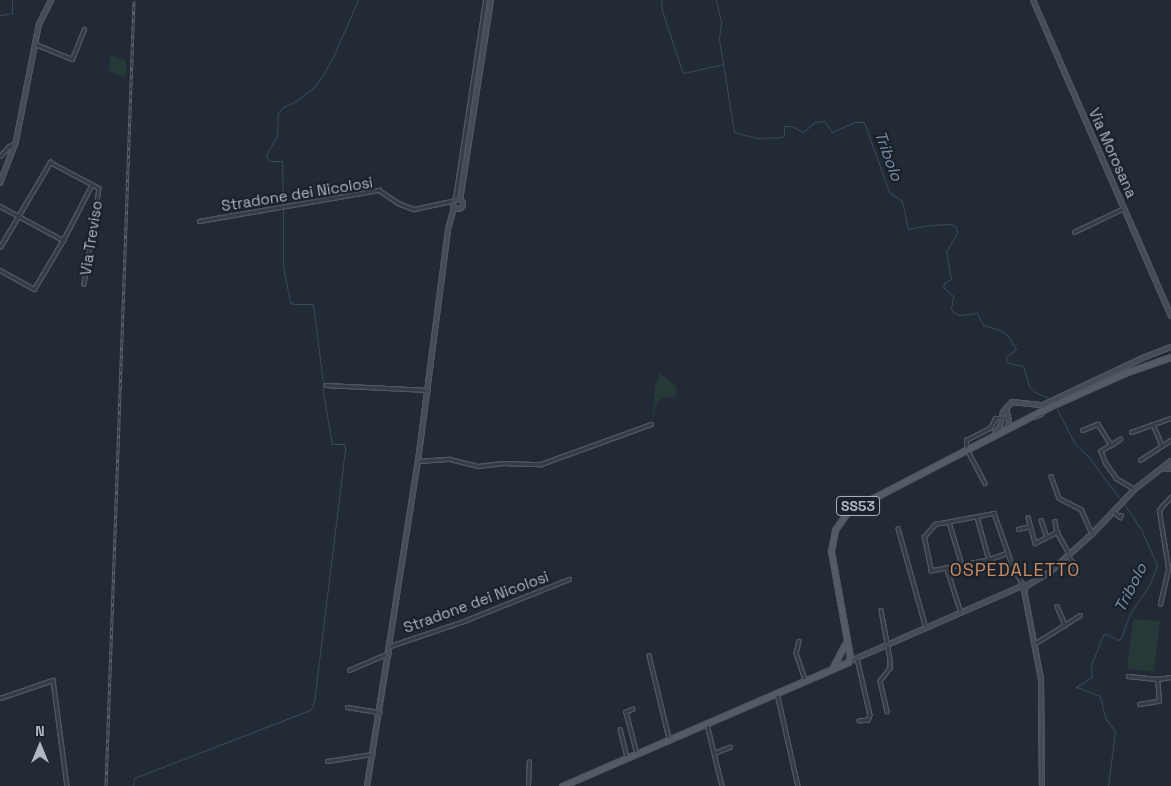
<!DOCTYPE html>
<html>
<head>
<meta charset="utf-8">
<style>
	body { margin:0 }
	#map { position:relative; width:1171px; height:786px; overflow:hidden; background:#222a35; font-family:"Space Grotesk",sans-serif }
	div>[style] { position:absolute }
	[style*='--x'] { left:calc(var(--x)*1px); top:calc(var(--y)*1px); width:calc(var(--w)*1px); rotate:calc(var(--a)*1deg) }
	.green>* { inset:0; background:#263838 }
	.stream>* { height:1px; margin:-0.5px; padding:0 0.5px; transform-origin:0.5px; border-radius:0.5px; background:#38495d }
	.roads { filter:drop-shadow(1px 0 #4f5760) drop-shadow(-1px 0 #4f5760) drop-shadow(0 1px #4f5760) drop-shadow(0 -1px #4f5760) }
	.street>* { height:2.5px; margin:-1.25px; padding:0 1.25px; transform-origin:1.25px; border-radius:1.25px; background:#353c45 }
	.secondary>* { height:4px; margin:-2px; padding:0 2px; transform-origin:2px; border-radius:2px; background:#434c58 }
	.secondary>.ring { margin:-2px; padding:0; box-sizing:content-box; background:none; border:4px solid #434c58; border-radius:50% }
	.primary>* { height:4.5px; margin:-2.25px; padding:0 2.25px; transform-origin:2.25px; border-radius:2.25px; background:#535b65 }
	.rail>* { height:3px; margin-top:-1.5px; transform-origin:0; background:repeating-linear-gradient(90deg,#1a212a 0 4px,#57616c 0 8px); box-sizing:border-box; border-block:1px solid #57616c }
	span { translate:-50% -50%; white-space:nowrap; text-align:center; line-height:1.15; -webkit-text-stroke:4.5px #1a212a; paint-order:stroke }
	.shield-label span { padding:1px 4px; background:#1a212a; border:1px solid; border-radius:4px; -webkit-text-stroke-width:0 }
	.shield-label { font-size:14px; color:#afb7c2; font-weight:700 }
	.street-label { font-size:15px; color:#afb7c2 }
	.water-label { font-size:16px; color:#7a8fa8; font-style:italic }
	.quarter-label { font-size:18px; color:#c88b64; letter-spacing:1px }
	.north { position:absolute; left:15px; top:721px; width:50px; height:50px; -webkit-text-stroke:4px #1a212a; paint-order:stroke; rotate:0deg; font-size:14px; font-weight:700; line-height:20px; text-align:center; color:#afb7c2 }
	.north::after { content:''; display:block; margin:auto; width:18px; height:22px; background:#afb7c2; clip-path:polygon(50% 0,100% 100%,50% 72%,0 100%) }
</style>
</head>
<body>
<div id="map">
	<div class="green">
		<i style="clip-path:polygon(110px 55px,126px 60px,126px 78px,109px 71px)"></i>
		<i style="clip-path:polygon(660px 373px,677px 387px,676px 397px,663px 398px,657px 402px,652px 423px,655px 387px)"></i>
		<i style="clip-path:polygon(1133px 619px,1160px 621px,1154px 672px,1127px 669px)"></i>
	</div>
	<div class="stream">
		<i style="--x:661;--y:0;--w:10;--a:84"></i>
		<i style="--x:662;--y:10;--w:66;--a:71.6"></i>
		<i style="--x:683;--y:73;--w:42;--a:-12.4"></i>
		<i style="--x:716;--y:0;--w:23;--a:77"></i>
		<i style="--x:721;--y:22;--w:17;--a:97"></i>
		<i style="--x:719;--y:39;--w:94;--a:80.8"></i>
		<i style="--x:734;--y:132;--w:24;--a:15"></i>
		<i style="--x:757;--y:138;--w:25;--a:-2"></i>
		<i style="--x:782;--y:137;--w:3;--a:-45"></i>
		<i style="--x:784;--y:135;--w:9;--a:-90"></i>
		<i style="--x:784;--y:126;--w:8;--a:0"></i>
		<i style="--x:792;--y:126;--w:13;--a:29"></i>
		<i style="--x:803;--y:132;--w:16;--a:-40"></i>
		<i style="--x:815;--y:122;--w:9;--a:-6"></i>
		<i style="--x:824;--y:121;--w:14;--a:54"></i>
		<i style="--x:832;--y:132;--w:24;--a:-24"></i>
		<i style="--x:854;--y:122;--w:10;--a:0"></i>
		<i style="--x:864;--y:122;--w:74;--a:70.3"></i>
		<i style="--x:889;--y:192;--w:16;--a:35"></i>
		<i style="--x:902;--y:201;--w:29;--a:78"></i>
		<i style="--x:908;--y:229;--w:23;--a:-10"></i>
		<i style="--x:931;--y:225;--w:20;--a:-3"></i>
		<i style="--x:951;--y:224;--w:6;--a:31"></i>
		<i style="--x:956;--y:227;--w:6;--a:81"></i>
		<i style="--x:957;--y:233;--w:21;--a:121"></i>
		<i style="--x:946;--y:251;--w:28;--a:80"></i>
		<i style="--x:951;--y:279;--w:7;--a:153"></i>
		<i style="--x:945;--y:282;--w:5;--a:112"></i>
		<i style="--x:943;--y:287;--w:13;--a:42"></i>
		<i style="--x:953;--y:296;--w:12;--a:99"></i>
		<i style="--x:951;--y:308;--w:4;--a:63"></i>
		<i style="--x:953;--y:312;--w:7;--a:27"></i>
		<i style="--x:959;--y:315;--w:18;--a:-6"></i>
		<i style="--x:977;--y:313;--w:13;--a:63"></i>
		<i style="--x:983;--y:325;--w:18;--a:16"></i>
		<i style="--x:1000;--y:330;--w:10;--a:37"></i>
		<i style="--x:1008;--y:336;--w:15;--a:58"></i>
		<i style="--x:1016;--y:349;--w:13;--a:141"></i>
		<i style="--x:1006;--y:357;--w:5;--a:90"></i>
		<i style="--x:1006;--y:362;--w:17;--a:13"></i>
		<i style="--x:1023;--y:366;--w:21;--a:73"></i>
		<i style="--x:1029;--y:386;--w:8;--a:45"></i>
		<i style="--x:1035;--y:392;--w:17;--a:24"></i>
		<i style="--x:0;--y:15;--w:12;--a:-9"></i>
		<i style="--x:12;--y:13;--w:13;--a:-90"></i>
		<i style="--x:480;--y:39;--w:40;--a:-80"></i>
		<i style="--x:457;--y:196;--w:153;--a:-81.7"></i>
		<i style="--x:283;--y:204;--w:43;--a:-91.3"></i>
		<i style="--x:282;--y:161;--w:13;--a:180"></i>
		<i style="--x:269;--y:161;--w:7;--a:-117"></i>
		<i style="--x:266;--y:155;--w:22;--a:-60"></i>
		<i style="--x:277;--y:136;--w:23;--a:-88"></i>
		<i style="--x:278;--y:113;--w:8;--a:-50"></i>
		<i style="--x:283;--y:107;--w:14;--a:-25"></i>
		<i style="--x:296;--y:101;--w:23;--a:-38"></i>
		<i style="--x:314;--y:87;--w:15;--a:-53"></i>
		<i style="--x:323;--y:75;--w:18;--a:-61"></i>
		<i style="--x:332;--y:59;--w:64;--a:-66.2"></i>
		<i style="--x:449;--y:219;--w:12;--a:-81"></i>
		<i style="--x:1135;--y:226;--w:92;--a:67"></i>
		<i style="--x:1057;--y:409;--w:39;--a:63"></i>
		<i style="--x:1075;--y:444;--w:18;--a:43"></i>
		<i style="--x:1088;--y:456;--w:54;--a:53.3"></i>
		<i style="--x:395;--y:595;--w:189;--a:-81.5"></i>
		<i style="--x:376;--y:743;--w:94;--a:-80.8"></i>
		<i style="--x:133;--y:786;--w:8;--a:-83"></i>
		<i style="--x:134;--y:778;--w:186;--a:-21.1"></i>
		<i style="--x:308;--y:711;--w:4;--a:-34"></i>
		<i style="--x:311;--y:709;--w:8;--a:-67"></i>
		<i style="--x:314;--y:702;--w:256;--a:-83"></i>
		<i style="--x:345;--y:448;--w:4;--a:-104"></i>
		<i style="--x:344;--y:444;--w:12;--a:180"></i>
		<i style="--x:332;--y:444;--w:53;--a:-99.8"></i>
		<i style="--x:323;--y:392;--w:9;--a:-90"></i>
		<i style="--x:323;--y:383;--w:80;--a:-97.2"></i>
		<i style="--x:313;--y:304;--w:19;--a:180"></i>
		<i style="--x:294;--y:304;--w:4;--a:-153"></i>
		<i style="--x:290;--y:302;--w:36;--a:-101"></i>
		<i style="--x:283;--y:267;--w:59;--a:-90"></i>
		<i style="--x:1108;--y:786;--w:55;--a:-82.7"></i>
		<i style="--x:1115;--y:731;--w:17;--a:-126"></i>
		<i style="--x:1105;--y:717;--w:22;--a:-103"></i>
		<i style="--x:1100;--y:696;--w:26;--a:-159"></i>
		<i style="--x:1076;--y:687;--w:19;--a:-32"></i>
		<i style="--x:1092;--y:677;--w:12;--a:-95"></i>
		<i style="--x:1091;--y:665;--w:32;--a:-68"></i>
		<i style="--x:1103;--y:635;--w:3;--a:-18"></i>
		<i style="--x:1106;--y:634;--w:13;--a:27"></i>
		<i style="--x:1118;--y:640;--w:4;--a:-34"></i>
		<i style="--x:1121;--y:638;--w:27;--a:-70"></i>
		<i style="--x:1130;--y:613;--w:33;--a:-55"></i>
		<i style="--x:1149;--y:586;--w:22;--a:-69"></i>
		<i style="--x:1157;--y:565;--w:39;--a:-114"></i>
		<i style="--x:1141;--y:529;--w:30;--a:-124"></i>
	</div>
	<div class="roads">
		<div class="street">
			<i style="--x:35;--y:44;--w:40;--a:22"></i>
			<i style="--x:72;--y:59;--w:32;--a:-68"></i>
			<i style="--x:0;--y:156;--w:13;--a:-48"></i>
			<i style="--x:9;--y:146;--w:6;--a:-18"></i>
			<i style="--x:455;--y:199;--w:201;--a:-81.4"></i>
			<i style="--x:0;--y:206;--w:72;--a:28.4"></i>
			<i style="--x:199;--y:221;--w:183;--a:-9.8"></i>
			<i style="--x:379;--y:190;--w:23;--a:34"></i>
			<i style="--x:398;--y:203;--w:17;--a:21"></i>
			<i style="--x:414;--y:209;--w:40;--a:-12"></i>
			<i style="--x:1074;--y:232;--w:55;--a:-25.6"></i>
			<i style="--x:0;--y:247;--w:99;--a:-59.5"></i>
			<i style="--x:50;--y:162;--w:55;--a:28"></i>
			<i style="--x:99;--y:188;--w:97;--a:98.9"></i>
			<i style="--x:0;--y:270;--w:39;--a:29"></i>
			<i style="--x:34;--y:289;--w:57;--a:-59.4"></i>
			<i style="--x:63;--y:240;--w:61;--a:-62.6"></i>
			<i style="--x:326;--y:385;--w:102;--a:2.8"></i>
			<i style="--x:1153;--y:424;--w:23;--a:67"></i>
			<i style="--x:1082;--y:430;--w:17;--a:-21"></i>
			<i style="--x:1098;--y:424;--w:25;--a:58"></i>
			<i style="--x:1111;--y:445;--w:12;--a:149"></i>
			<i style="--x:1101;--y:451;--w:12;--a:70"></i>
			<i style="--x:1105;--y:462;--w:19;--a:55"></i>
			<i style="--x:1116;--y:478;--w:21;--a:31"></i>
			<i style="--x:1131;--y:432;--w:42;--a:-19.3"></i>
			<i style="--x:1111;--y:445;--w:11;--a:-34"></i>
			<i style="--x:966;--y:447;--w:7;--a:-90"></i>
			<i style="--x:966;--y:440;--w:27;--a:-27"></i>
			<i style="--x:990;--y:428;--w:11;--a:-63"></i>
			<i style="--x:995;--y:418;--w:12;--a:0"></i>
			<i style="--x:969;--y:453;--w:34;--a:62"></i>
			<i style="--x:1140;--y:460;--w:37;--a:-33"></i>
			<i style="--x:418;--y:461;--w:32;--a:-4"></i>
			<i style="--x:450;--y:459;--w:29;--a:14"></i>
			<i style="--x:478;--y:466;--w:25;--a:-7"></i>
			<i style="--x:503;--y:463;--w:38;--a:2"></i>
			<i style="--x:541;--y:464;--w:117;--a:-20"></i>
			<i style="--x:1051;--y:476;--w:23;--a:70"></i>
			<i style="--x:1059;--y:498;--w:25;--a:27"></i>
			<i style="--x:1081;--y:509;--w:27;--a:66"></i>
			<i style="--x:1114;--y:512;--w:8;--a:40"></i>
			<i style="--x:1120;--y:517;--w:2;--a:-63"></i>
			<i style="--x:977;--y:517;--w:45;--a:74.4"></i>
			<i style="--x:1028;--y:517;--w:27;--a:75"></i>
			<i style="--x:1035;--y:543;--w:25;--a:-27"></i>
			<i style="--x:1057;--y:532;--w:26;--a:61"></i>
			<i style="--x:1041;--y:520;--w:18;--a:71"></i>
			<i style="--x:1055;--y:521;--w:11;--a:80"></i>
			<i style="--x:949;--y:522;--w:45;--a:73.2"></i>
			<i style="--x:898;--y:528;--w:104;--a:74.4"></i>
			<i style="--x:1018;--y:529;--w:12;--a:-14"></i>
			<i style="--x:1008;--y:553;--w:20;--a:160"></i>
			<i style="--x:989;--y:560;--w:59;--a:169.3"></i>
			<i style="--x:931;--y:571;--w:35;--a:-102"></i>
			<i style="--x:924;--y:537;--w:17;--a:-50"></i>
			<i style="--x:935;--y:524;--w:60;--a:-10.6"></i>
			<i style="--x:994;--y:513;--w:57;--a:70.6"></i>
			<i style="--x:1013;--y:567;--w:20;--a:60"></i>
			<i style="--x:1068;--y:556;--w:13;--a:51"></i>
			<i style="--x:1076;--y:566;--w:6;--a:135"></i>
			<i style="--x:1072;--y:570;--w:6;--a:51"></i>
			<i style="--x:947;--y:569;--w:46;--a:72.3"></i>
			<i style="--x:1160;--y:604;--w:37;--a:-77"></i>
			<i style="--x:1168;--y:568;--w:58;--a:-99"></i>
			<i style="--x:1159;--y:511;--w:6;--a:-59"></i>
			<i style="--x:1162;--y:506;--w:13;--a:-45"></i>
			<i style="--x:1057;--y:606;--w:21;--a:67"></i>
			<i style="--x:881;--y:610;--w:50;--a:79.6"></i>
			<i style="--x:890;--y:659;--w:9;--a:90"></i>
			<i style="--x:890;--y:668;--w:16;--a:128"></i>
			<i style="--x:880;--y:681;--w:31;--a:77"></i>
			<i style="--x:799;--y:641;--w:12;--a:104"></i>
			<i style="--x:796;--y:653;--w:28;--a:71"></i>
			<i style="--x:1034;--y:644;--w:54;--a:-32.2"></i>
			<i style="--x:390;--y:646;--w:78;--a:-18.7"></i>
			<i style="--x:464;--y:621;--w:113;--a:-21.8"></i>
			<i style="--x:649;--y:655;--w:85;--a:76.5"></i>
			<i style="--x:857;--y:658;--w:58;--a:77.2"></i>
			<i style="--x:870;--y:715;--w:5;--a:112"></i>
			<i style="--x:868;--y:720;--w:9;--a:174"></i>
			<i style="--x:349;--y:670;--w:43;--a:-23"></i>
			<i style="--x:1128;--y:676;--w:29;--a:6"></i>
			<i style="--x:1157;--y:679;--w:14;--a:-8"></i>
			<i style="--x:777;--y:693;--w:95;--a:77.3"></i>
			<i style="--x:0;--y:698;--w:56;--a:-18.8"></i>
			<i style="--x:53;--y:680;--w:107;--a:82.5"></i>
			<i style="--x:1139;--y:704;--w:20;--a:-9"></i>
			<i style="--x:1159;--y:701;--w:22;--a:-95"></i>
			<i style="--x:347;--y:707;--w:33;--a:9"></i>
			<i style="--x:633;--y:709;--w:8;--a:157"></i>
			<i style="--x:626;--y:712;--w:43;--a:75.3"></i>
			<i style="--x:707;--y:724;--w:64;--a:76.4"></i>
			<i style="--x:620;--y:729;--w:30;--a:76"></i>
			<i style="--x:714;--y:753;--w:17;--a:-21"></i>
			<i style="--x:327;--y:761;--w:46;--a:-8.8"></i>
			<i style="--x:528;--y:786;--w:24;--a:-88"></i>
		</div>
		<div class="secondary">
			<i style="--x:1033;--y:0;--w:345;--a:66.4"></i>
			<i style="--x:0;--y:183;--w:45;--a:-69.1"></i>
			<i style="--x:16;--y:141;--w:119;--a:-78.9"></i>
			<i style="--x:39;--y:24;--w:27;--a:-63"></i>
			<i class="ring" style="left:453px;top:199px;width:6px;height:6px"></i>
			<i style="--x:460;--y:200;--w:202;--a:-81.2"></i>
			<i style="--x:1006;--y:408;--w:13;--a:77"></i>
			<i style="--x:1009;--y:421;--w:8;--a:97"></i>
			<i style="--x:1034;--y:417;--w:8;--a:-23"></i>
			<i style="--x:995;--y:433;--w:8;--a:-50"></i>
			<i style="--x:1000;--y:427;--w:15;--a:-79"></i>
			<i style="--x:1003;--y:412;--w:13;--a:-48"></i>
			<i style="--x:1012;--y:402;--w:31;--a:6"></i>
			<i style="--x:1043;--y:405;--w:113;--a:-25.2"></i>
			<i style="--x:1145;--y:357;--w:28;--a:-21"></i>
			<i style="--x:1162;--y:468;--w:9;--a:6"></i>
			<i style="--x:1020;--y:587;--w:5;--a:22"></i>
			<i style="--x:1025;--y:589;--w:3;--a:-72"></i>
			<i style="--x:1026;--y:586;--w:28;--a:-30"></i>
			<i style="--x:1050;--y:572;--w:57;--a:-42.1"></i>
			<i style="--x:1092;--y:534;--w:62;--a:-46.3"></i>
			<i style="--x:1135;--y:489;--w:46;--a:-37.9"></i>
			<i style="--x:1024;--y:590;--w:91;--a:79.2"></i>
			<i style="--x:1041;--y:679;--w:107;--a:89.5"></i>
			<i style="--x:848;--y:662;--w:188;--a:-23.6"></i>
			<i style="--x:1020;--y:587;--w:4;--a:-56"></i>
			<i style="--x:1022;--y:584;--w:4;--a:27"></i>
			<i style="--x:367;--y:786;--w:329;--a:-81.1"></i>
			<i style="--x:418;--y:461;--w:234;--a:-82.6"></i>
			<i style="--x:448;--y:229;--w:22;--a:-74"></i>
		</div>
		<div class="primary">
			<i style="--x:833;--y:667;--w:26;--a:-62"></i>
			<i style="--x:562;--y:786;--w:312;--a:-23.4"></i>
			<i style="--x:848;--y:662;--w:5;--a:-68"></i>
			<i style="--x:850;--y:657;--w:108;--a:-100.2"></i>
			<i style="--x:831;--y:551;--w:21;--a:-79"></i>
			<i style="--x:835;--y:530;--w:19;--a:-55"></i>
			<i style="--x:846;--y:514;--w:17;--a:-33"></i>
			<i style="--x:860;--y:505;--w:213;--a:-27.4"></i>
			<i style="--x:1049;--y:407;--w:83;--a:-24.1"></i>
			<i style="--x:1125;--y:373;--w:49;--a:-19.2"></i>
		</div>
	</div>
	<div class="rail">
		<i style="--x:106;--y:786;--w:786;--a:-87.96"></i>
	</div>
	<div class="shield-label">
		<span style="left:858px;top:506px">SS53</span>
	</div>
	<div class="street-label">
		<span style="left:1113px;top:153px;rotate:66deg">Via Morosana</span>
		<span style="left:297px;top:194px;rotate:-9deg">Stradone dei Nicolosi</span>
		<span style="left:91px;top:238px;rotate:-81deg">Via Treviso</span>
		<span style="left:476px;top:602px;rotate:-20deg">Stradone dei Nicolosi</span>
	</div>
	<div class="water-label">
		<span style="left:888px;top:156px;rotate:70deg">Tribolo</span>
		<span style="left:1131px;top:588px;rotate:-63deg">Tribolo</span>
	</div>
	<div class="quarter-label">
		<span style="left:1015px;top:570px">OSPEDALETTO</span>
	</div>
	<div class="north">N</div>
</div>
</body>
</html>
